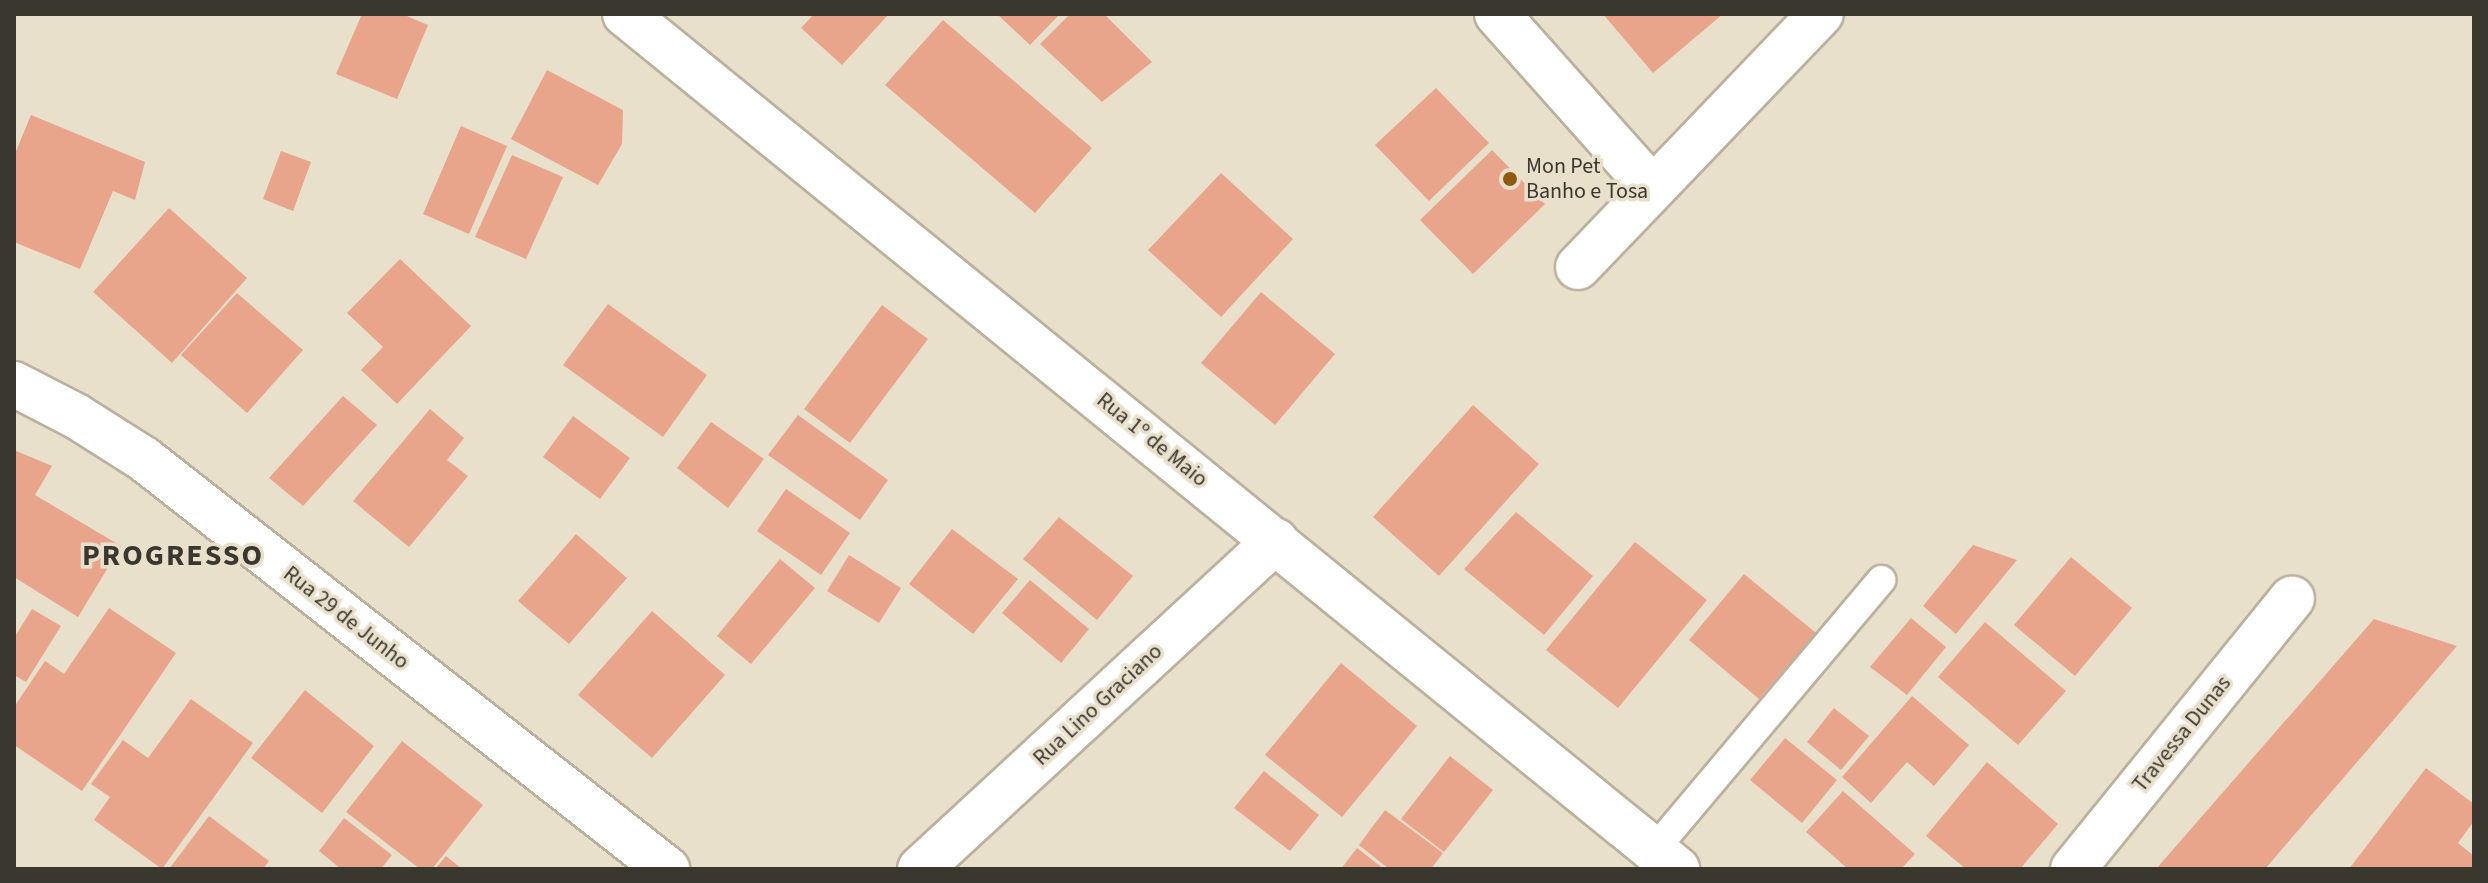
<!DOCTYPE html>
<html>
<head>
<meta charset="utf-8">
<style>
	body { margin:0 }
	#map { position:relative; width:2488px; height:883px; overflow:hidden; background:#e9e0cc; font-family:"Source Sans 3",sans-serif }
	div>[style] { position:absolute }
	[style*='--x'] { left:calc(var(--x)*1px); top:calc(var(--y)*1px); width:calc(var(--w)*1px); rotate:calc(var(--a)*1deg) }
	.building>* { inset:0; background:#e9a48c }
	.roads { filter:drop-shadow(2px 0 #bab19e) drop-shadow(-2px 0 #bab19e) drop-shadow(0 2px #bab19e) drop-shadow(0 -2px #bab19e) }
	.service>* { height:28px; margin:-14px; padding:0 14px; transform-origin:14px; border-radius:14px; background:#fff }
	.minor>* { height:44px; margin:-22px; padding:0 22px; transform-origin:22px; border-radius:22px; background:#fff }
	.dots>* { width:22px; height:22px; translate:-50% -50%; box-sizing:border-box; border:4px solid #e9e0cc; border-radius:50% }
	span { translate:-50% -50%; white-space:nowrap; text-align:center; line-height:1.15; -webkit-text-stroke:7px #e9e0cc; paint-order:stroke }
	.poi-label { font-size:22px; color:#3a372f }
	.left { translate:0 -50%; text-align:left }
	.street-label { font-size:22px; color:#3a372f }
	.district-label { font-size:30px; color:#3a372f; font-weight:700; letter-spacing:2px }
	.frame { position:absolute; inset:0; border:16px solid #3a372f; pointer-events:none }
</style>
</head>
<body>
<div id="map">
	<div class="building">
		<i style="clip-path:polygon(362px 14px,402px 14px,428px 25px,397px 99px,336px 74px)"></i>
		<i style="clip-path:polygon(814px 14px,889px 14px,842px 65px,801px 28px)"></i>
		<i style="clip-path:polygon(997px 14px,1060px 14px,1030px 45px)"></i>
		<i style="clip-path:polygon(1070px 14px,1104px 14px,1152px 62px,1102px 102px,1040px 44px)"></i>
		<i style="clip-path:polygon(1603px 14px,1723px 14px,1653px 73px)"></i>
		<i style="clip-path:polygon(943px 20px,1092px 148px,1035px 213px,885px 85px)"></i>
		<i style="clip-path:polygon(547px 70px,623px 110px,622px 144px,598px 185px,511px 139px)"></i>
		<i style="clip-path:polygon(1436px 88px,1489px 143px,1429px 201px,1375px 145px)"></i>
		<i style="clip-path:polygon(31px 115px,145px 162px,135px 200px,113px 191px,80px 269px,14px 242px,14px 156px)"></i>
		<i style="clip-path:polygon(461px 126px,507px 146px,469px 234px,423px 214px)"></i>
		<i style="clip-path:polygon(1492px 150px,1545px 204px,1473px 274px,1420px 220px)"></i>
		<i style="clip-path:polygon(281px 151px,311px 162px,293px 211px,263px 199px)"></i>
		<i style="clip-path:polygon(512px 155px,563px 177px,526px 259px,475px 237px)"></i>
		<i style="clip-path:polygon(1221px 173px,1293px 239px,1221px 317px,1148px 250px)"></i>
		<i style="clip-path:polygon(169px 208px,247px 278px,172px 363px,93px 292px)"></i>
		<i style="clip-path:polygon(400px 259px,471px 326px,397px 404px,361px 370px,383px 347px,347px 313px)"></i>
		<i style="clip-path:polygon(1261px 292px,1335px 354px,1275px 425px,1201px 363px)"></i>
		<i style="clip-path:polygon(237px 293px,303px 350px,247px 413px,181px 355px)"></i>
		<i style="clip-path:polygon(608px 304px,707px 375px,663px 437px,563px 365px)"></i>
		<i style="clip-path:polygon(882px 305px,928px 339px,850px 443px,804px 409px)"></i>
		<i style="clip-path:polygon(343px 396px,377px 425px,303px 506px,269px 478px)"></i>
		<i style="clip-path:polygon(1473px 405px,1539px 464px,1439px 576px,1373px 517px)"></i>
		<i style="clip-path:polygon(430px 409px,464px 438px,447px 460px,468px 476px,409px 547px,353px 501px)"></i>
		<i style="clip-path:polygon(798px 415px,888px 480px,860px 520px,768px 455px)"></i>
		<i style="clip-path:polygon(573px 416px,630px 458px,600px 499px,543px 457px)"></i>
		<i style="clip-path:polygon(711px 422px,764px 459px,728px 508px,677px 468px)"></i>
		<i style="clip-path:polygon(14px 450px,52px 466px,35px 495px,121px 546px,78px 617px,14px 577px)"></i>
		<i style="clip-path:polygon(786px 489px,850px 533px,821px 575px,757px 531px)"></i>
		<i style="clip-path:polygon(1516px 512px,1593px 576px,1544px 635px,1464px 569px)"></i>
		<i style="clip-path:polygon(1059px 517px,1133px 576px,1097px 620px,1023px 559px)"></i>
		<i style="clip-path:polygon(952px 529px,1018px 579px,973px 634px,909px 584px)"></i>
		<i style="clip-path:polygon(576px 534px,627px 578px,569px 644px,518px 601px)"></i>
		<i style="clip-path:polygon(1635px 542px,1707px 600px,1618px 708px,1546px 650px)"></i>
		<i style="clip-path:polygon(1973px 545px,2017px 560px,1956px 634px,1923px 606px)"></i>
		<i style="clip-path:polygon(849px 555px,901px 588px,879px 623px,827px 591px)"></i>
		<i style="clip-path:polygon(2071px 557px,2132px 608px,2075px 676px,2014px 625px)"></i>
		<i style="clip-path:polygon(780px 559px,815px 588px,751px 664px,717px 636px)"></i>
		<i style="clip-path:polygon(1744px 574px,1816px 633px,1759px 699px,1689px 640px)"></i>
		<i style="clip-path:polygon(1030px 580px,1089px 629px,1061px 663px,1002px 613px)"></i>
		<i style="clip-path:polygon(109px 608px,176px 653px,82px 791px,14px 745px,14px 707px,45px 661px,64px 674px)"></i>
		<i style="clip-path:polygon(32px 609px,61px 626px,26px 682px,14px 675px,14px 638px)"></i>
		<i style="clip-path:polygon(652px 611px,725px 675px,652px 758px,578px 695px)"></i>
		<i style="clip-path:polygon(1911px 618px,1946px 647px,1907px 695px,1870px 667px)"></i>
		<i style="clip-path:polygon(2374px 619px,2457px 646px,2265px 869px,2156px 869px)"></i>
		<i style="clip-path:polygon(1985px 622px,2066px 691px,2018px 745px,1938px 677px)"></i>
		<i style="clip-path:polygon(1341px 663px,1417px 726px,1342px 817px,1265px 755px)"></i>
		<i style="clip-path:polygon(305px 690px,374px 746px,322px 813px,251px 758px)"></i>
		<i style="clip-path:polygon(1912px 696px,1969px 745px,1934px 786px,1907px 762px,1871px 803px,1842px 777px)"></i>
		<i style="clip-path:polygon(191px 699px,253px 743px,162px 869px,94px 820px,110px 797px,91px 784px,123px 740px,148px 758px)"></i>
		<i style="clip-path:polygon(1834px 708px,1869px 736px,1841px 770px,1807px 742px)"></i>
		<i style="clip-path:polygon(1785px 738px,1837px 780px,1802px 823px,1750px 780px)"></i>
		<i style="clip-path:polygon(402px 741px,483px 805px,432px 869px,420px 869px,346px 812px)"></i>
		<i style="clip-path:polygon(1450px 756px,1493px 790px,1444px 852px,1401px 819px)"></i>
		<i style="clip-path:polygon(1987px 762px,2058px 824px,2020px 869px,1966px 869px,1926px 836px)"></i>
		<i style="clip-path:polygon(2426px 768px,2474px 804px,2474px 821px,2458px 843px,2474px 856px,2474px 869px,2349px 869px)"></i>
		<i style="clip-path:polygon(1264px 771px,1319px 815px,1290px 851px,1234px 808px)"></i>
		<i style="clip-path:polygon(1843px 791px,1915px 854px,1901px 869px,1848px 869px,1806px 832px)"></i>
		<i style="clip-path:polygon(1385px 810px,1443px 853px,1431px 869px,1389px 869px,1359px 845px)"></i>
		<i style="clip-path:polygon(209px 816px,269px 861px,263px 869px,169px 869px)"></i>
		<i style="clip-path:polygon(344px 818px,392px 855px,381px 869px,341px 869px,319px 851px)"></i>
		<i style="clip-path:polygon(1357px 848px,1384px 869px,1341px 869px)"></i>
		<i style="clip-path:polygon(446px 856px,462px 869px,435px 869px)"></i>
	</div>
	<div class="roads">
		<div class="service">
			<i style="--x:1654;--y:850;--w:353;--a:-49.9"></i>
		</div>
		<div class="minor">
			<i style="--x:625;--y:14;--w:1356;--a:39.1"></i>
			<i style="--x:1497;--y:14;--w:233;--a:48.3"></i>
			<i style="--x:1578;--y:267;--w:351;--a:-46.2"></i>
			<i style="--x:14;--y:384;--w:70;--a:27.3"></i>
			<i style="--x:76;--y:416;--w:80;--a:32.3"></i>
			<i style="--x:144;--y:459;--w:665;--a:38.09"></i>
			<i style="--x:920;--y:869;--w:484;--a:-42.7"></i>
			<i style="--x:2073;--y:869;--w:348;--a:-51"></i>
		</div>
	</div>
	<div class="dots">
		<i style="left:1510px;top:179px;background:#8f590e"></i>
	</div>
	<div class="poi-label">
		<span class="left" style="left:1526px;top:179px">Mon Pet<br>Banho e Tosa</span>
	</div>
	<div class="street-label">
		<span style="left:1152px;top:440px;rotate:39deg">Rua 1º de Maio</span>
		<span style="left:346px;top:618px;rotate:38deg">Rua 29 de Junho</span>
		<span style="left:1098px;top:705px;rotate:-43deg">Rua Lino Graciano</span>
		<span style="left:2182px;top:734px;rotate:-51deg">Travessa Dunas</span>
	</div>
	<div class="district-label">
		<span style="left:173px;top:556px">PROGRESSO</span>
	</div>
	<div class="frame"></div>
</div>
</body>
</html>
